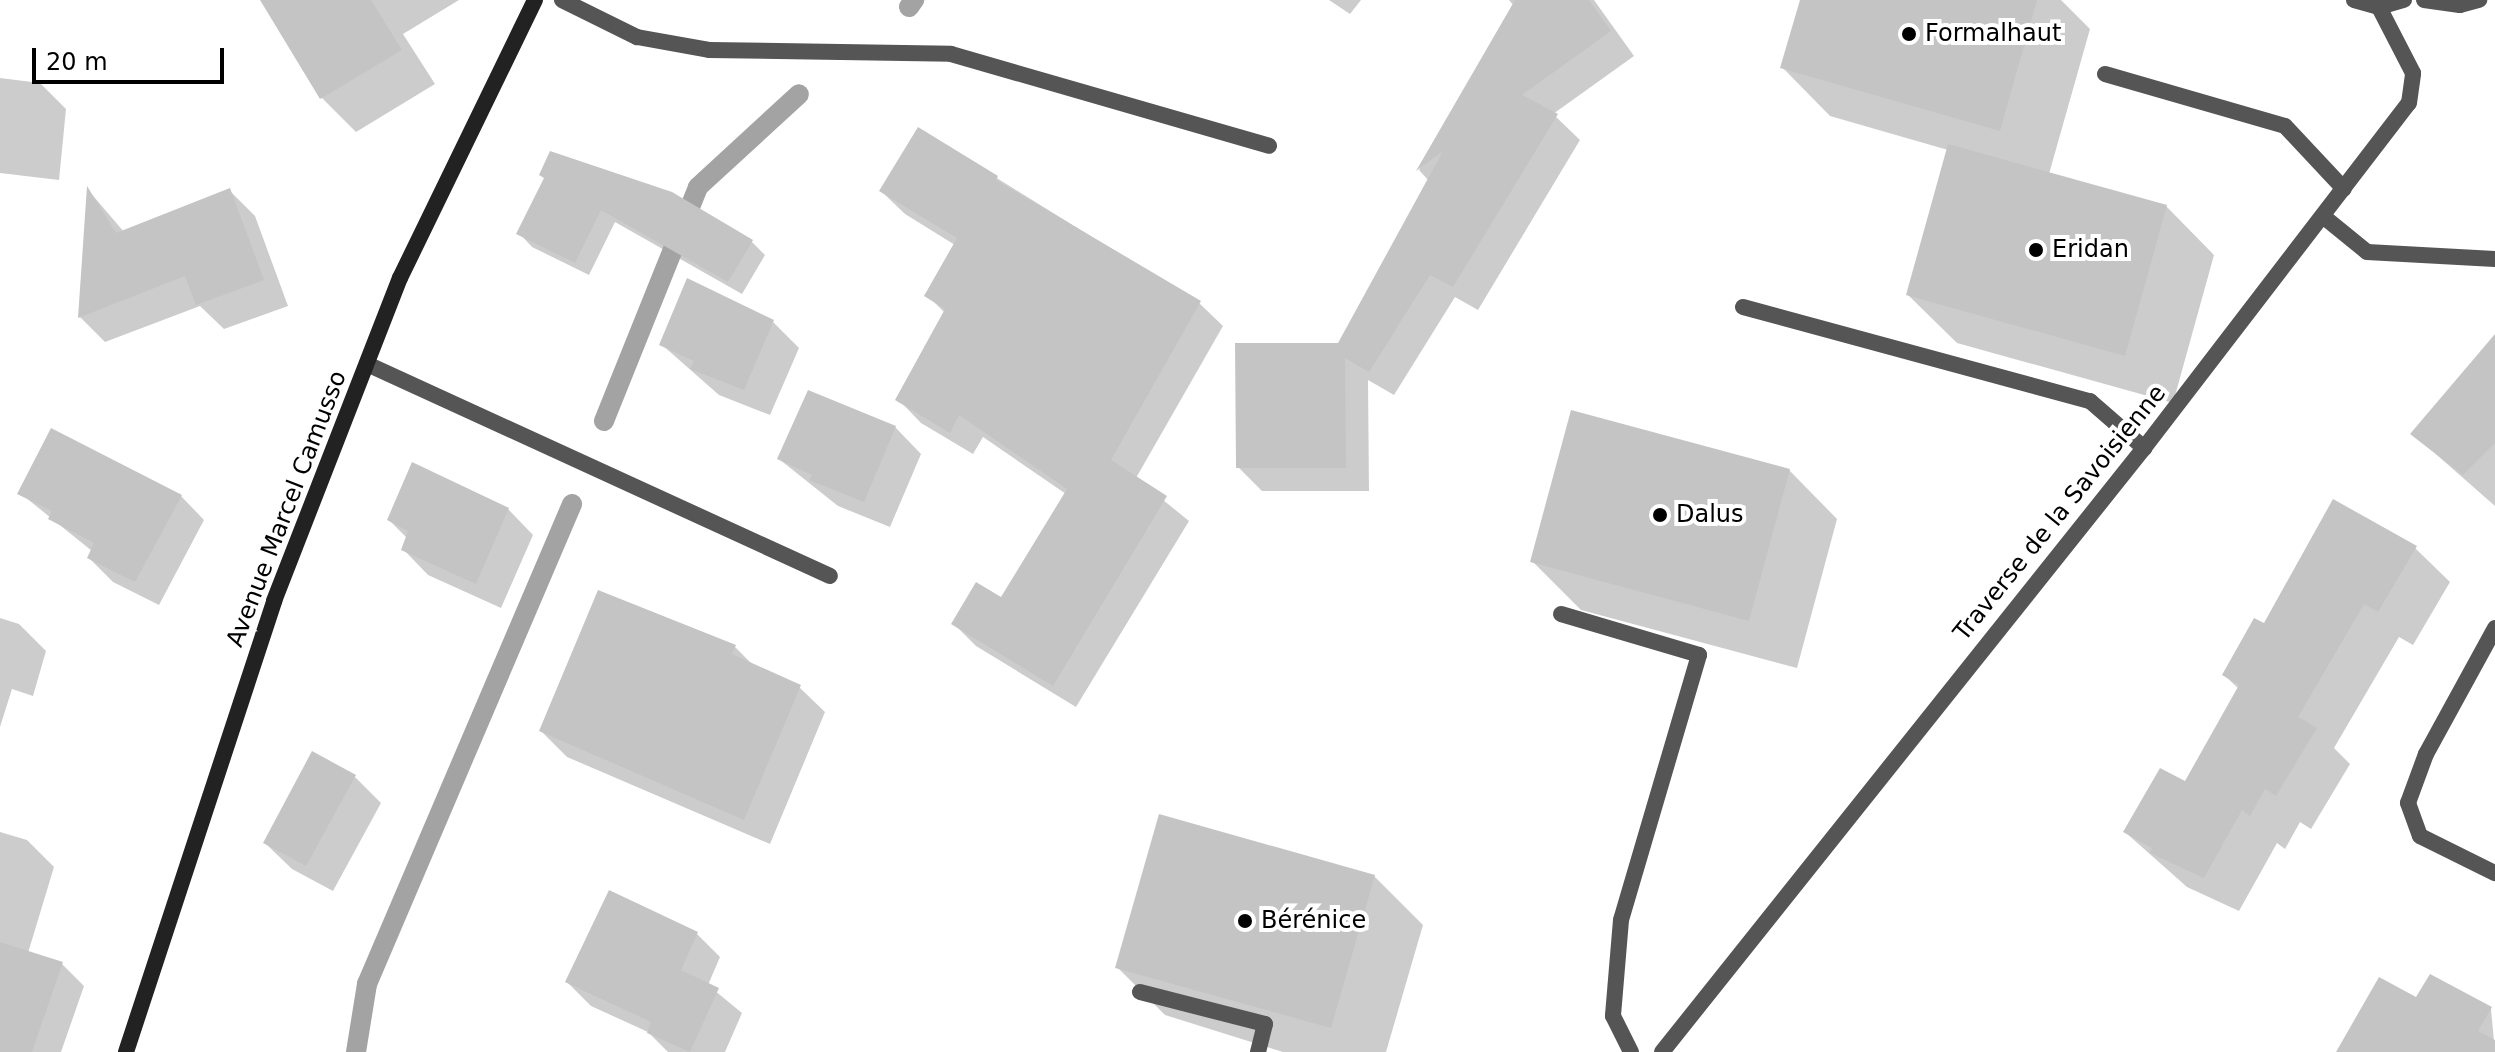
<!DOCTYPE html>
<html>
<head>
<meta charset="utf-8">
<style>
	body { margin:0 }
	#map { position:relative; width:2495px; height:1052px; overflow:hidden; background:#fff; font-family:"DejaVu Sans",sans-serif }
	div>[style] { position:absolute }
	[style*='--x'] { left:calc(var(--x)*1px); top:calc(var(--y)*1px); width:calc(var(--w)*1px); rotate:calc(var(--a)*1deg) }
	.shadow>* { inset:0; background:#0003 }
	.stream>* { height:20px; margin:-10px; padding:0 10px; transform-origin:10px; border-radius:10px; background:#a3a3a3 }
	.building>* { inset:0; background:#c4c4c4 }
	.lane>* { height:16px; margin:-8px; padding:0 8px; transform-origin:8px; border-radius:8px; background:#555 }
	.secondary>* { height:16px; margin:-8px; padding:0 8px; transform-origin:8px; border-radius:8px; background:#222 }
	.dots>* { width:22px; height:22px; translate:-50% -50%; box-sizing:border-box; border:4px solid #fff; border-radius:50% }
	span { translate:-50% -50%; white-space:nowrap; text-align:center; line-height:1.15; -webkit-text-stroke:8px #fff; paint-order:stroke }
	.poi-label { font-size:24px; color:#000 }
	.left { translate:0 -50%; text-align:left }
	.street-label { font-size:24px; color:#000 }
	.scale { position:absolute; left:32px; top:48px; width:192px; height:36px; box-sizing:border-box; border:4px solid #000; border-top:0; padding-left:10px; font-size:24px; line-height:28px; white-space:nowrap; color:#000; -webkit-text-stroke:6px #fff; paint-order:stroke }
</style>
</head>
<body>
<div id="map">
	<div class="shadow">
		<i style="clip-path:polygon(262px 0,459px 0,403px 34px,435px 84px,356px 132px,322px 98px)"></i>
		<i style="clip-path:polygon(1329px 0,1361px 0,1350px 14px)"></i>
		<i style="clip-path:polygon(1509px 0,1594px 0,1634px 56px,1553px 114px,1580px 140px,1478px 310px,1455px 297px,1394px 395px,1368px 380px,1369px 491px,1262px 491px,1238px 467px,1339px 345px,1429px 181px,1419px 170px,1514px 6px)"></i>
		<i style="clip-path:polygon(1802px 0,2061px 0,2090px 29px,2049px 174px,2166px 206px,2214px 255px,2173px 403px,1957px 343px,1908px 295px,1948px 150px,1830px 116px,1782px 67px)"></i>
		<i style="clip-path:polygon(0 78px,40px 83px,66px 109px,59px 180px,0 173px)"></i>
		<i style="clip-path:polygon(919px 130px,1199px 303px,1223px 326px,1136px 478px,1189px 521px,1076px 707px,976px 646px,953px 623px,1001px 599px,1066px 494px,983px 437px,973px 454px,921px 423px,898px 399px,945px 313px,927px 295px,955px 245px,905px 214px,881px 191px)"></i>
		<i style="clip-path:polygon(546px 178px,751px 241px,765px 255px,742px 294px,615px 222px,589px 275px,532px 247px,519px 233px)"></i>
		<i style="clip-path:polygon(229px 190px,255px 216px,288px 306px,224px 329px,200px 306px,105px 342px,80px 317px,89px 191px,124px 232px)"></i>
		<i style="clip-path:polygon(772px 321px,799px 348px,770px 415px,719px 395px,661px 344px)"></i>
		<i style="clip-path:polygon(2495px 354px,2495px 506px,2413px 434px)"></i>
		<i style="clip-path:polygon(895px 427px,921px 454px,890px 527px,838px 506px,779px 459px)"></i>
		<i style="clip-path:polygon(1789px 470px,1837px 519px,1797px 668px,1581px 610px,1533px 562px)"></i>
		<i style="clip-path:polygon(20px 493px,181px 496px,204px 520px,159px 605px,113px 582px,89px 558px,92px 551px)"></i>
		<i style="clip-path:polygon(508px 509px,533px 535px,501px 608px,428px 575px,403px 549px,407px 538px,389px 520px)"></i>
		<i style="clip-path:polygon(2415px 548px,2450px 582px,2413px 645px,2399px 637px,2334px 748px,2350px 764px,2311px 829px,2300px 822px,2285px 849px,2277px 843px,2239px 911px,2187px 887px,2125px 832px,2186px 784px,2239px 689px,2224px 675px,2264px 625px)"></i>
		<i style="clip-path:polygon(0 618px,19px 624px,46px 651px,33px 696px,12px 689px,0 727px)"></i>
		<i style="clip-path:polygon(735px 647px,754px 666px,799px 687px,825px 712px,770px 844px,567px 757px,541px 731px)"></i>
		<i style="clip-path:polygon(355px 777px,381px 803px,333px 891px,292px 869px,265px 843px)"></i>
		<i style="clip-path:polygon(0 832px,27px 840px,54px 867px,28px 953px,62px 964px,84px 986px,61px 1052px,0 1052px)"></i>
		<i style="clip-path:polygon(1374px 876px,1423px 925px,1386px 1052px,1283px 1052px,1165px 1015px,1117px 967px)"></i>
		<i style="clip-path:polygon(696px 933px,720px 957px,708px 985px,742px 1013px,725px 1052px,668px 1052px,648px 1032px,591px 1006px,567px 982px)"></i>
		<i style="clip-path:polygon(2417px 1000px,2491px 1009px,2495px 1052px,2339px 1052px)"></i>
	</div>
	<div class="stream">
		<i style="--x:909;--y:7;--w:9;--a:-54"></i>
		<i style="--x:604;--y:421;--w:252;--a:-68.1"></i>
		<i style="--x:698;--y:187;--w:137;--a:-42.6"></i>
		<i style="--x:356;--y:1052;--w:69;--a:-80.8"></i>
		<i style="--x:367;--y:984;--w:522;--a:-66.87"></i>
	</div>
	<div class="building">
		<i style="clip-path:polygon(260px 0,371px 0,402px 50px,320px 99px)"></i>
		<i style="clip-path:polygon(1515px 0,1589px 0,1611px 31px,1522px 95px,1558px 114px,1453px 287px,1430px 275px,1369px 372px,1345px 358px,1346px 468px,1236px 468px,1235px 343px,1338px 343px,1443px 151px,1416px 171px)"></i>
		<i style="clip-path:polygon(1800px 0,2037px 0,2000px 131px,1780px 68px)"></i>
		<i style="clip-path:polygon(918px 127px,998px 176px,996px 180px,1201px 301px,1111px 460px,1167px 496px,1053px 686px,951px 624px,976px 582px,1001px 597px,1067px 489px,959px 415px,950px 433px,895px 400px,945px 309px,924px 296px,957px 238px,879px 191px)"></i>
		<i style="clip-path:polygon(1948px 144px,2167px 205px,2125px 356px,1906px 295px)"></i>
		<i style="clip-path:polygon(550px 151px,672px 192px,753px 240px,728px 282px,601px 210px,575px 263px,516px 234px,544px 178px,539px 175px)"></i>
		<i style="clip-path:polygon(87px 186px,116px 233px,230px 188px,264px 280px,196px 305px,185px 276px,78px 318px)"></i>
		<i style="clip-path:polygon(687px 278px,774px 320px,744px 390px,690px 369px,694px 361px,659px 345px)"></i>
		<i style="clip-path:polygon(2495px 334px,2495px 443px,2463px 475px,2410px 434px)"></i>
		<i style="clip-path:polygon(808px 390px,896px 426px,864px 502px,809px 480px,812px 475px,777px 459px)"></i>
		<i style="clip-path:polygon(1571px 410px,1790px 469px,1749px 621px,1530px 562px)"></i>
		<i style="clip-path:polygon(51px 428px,182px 495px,135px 582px,87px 558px,94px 543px,48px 519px,52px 511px,17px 494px)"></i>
		<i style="clip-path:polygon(412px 462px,509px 508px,476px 584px,401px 550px,408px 531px,387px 520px)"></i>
		<i style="clip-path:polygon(2333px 499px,2417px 546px,2378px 612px,2364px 604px,2298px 717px,2317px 728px,2276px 796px,2265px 789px,2250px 816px,2242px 810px,2204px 878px,2150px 853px,2152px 848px,2123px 832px,2160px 768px,2185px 781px,2239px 685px,2222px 675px,2254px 618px,2264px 623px)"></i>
		<i style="clip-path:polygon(598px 590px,736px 645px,732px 654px,801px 685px,744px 820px,539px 731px)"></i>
		<i style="clip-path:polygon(312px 751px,356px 775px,306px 866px,263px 843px)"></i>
		<i style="clip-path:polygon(1159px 814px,1375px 875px,1331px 1028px,1115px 968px)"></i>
		<i style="clip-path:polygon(609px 890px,698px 932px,681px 970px,719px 988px,690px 1052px,647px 1033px,651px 1022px,565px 982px)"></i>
		<i style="clip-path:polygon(0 942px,63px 962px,32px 1052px,0 1052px)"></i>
		<i style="clip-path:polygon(2430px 974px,2492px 1007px,2478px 1031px,2495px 1040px,2495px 1052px,2336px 1052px,2379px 977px,2416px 997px)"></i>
	</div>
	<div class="lane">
		<i style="--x:562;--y:0;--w:84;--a:26.3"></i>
		<i style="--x:637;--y:37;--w:73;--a:10.2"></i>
		<i style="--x:709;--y:50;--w:242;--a:0.9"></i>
		<i style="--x:951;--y:54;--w:331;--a:16.1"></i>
		<i style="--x:2354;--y:0;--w:26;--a:16"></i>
		<i style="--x:2424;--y:0;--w:36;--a:8"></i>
		<i style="--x:2460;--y:5;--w:20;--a:-15"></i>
		<i style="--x:2105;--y:74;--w:187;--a:16.1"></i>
		<i style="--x:2285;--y:126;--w:86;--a:46.9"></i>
		<i style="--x:2324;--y:217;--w:55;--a:39.1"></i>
		<i style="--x:2367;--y:252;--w:128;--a:3.1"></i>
		<i style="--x:1743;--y:307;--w:360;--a:15.2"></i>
		<i style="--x:2090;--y:401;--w:72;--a:41"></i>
		<i style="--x:367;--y:364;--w:509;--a:24.6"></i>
		<i style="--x:1561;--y:614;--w:144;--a:16.5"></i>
		<i style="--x:1699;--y:655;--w:276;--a:106.4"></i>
		<i style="--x:1621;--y:920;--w:96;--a:94.8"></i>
		<i style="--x:1613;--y:1016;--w:40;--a:63.4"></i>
		<i style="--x:2495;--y:628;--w:144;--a:118.7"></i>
		<i style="--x:2426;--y:754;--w:52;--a:110.2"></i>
		<i style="--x:2408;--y:803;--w:35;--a:70"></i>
		<i style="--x:2420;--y:836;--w:84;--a:26.3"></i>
		<i style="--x:1140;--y:992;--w:129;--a:14.4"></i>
		<i style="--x:1265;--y:1024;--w:29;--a:104"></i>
		<i style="--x:1662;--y:1052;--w:773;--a:-51.41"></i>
		<i style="--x:2144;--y:448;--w:435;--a:-52.5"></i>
		<i style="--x:2409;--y:103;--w:30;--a:-82"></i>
		<i style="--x:2413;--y:73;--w:74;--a:-117.3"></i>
		<i style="--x:2379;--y:7;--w:26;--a:-16"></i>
	</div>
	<div class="secondary">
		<i style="--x:126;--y:1052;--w:475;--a:-71.8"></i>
		<i style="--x:274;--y:601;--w:347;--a:-68.7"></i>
		<i style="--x:400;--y:278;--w:309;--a:-64.1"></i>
	</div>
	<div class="dots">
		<i style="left:1909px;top:34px;background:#000"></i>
		<i style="left:2036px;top:250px;background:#000"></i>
		<i style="left:1660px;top:515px;background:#000"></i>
		<i style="left:1245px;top:921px;background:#000"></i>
	</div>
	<div class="poi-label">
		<span class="left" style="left:1925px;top:34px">Formalhaut</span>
		<span class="left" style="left:2052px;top:250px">Eridan</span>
		<span class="left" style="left:1676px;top:515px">Dalus</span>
		<span class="left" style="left:1261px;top:921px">Bérénice</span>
	</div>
	<div class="street-label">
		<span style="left:287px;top:509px;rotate:-69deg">Avenue Marcel Camusso</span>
		<span style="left:2060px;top:513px;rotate:-51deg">Traverse de la Savoisienne</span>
	</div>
	<div class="scale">20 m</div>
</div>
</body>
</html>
